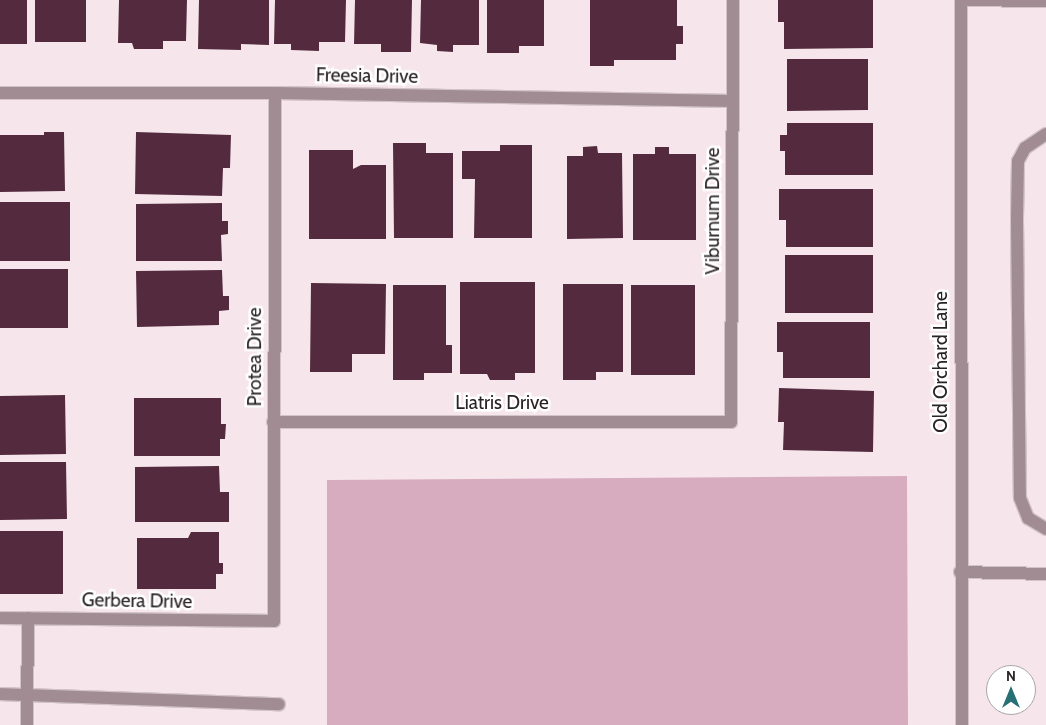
<!DOCTYPE html>
<html>
<head>
<meta charset="utf-8">
<style>
	body { margin:0 }
	#map { position:relative; width:1046px; height:725px; overflow:hidden; background:#f6e6ec; font-family:Cabin,sans-serif }
	div>[style] { position:absolute }
	[style*='--x'] { left:calc(var(--x)*1px); top:calc(var(--y)*1px); width:calc(var(--w)*1px); rotate:calc(var(--a)*1deg) }
	.green>* { inset:0; background:#d7acbe }
	.building>* { inset:0; background:#542b3e }
	.roads { filter:drop-shadow(1px 0 #d1c3c8) drop-shadow(-1px 0 #d1c3c8) drop-shadow(0 1px #d1c3c8) drop-shadow(0 -1px #d1c3c8) }
	.service>* { height:12px; margin:-6px; padding:0 6px; transform-origin:6px; border-radius:6px; background:#a28c94 }
	.minor>* { height:12px; margin:-6px; padding:0 6px; transform-origin:6px; border-radius:6px; background:#a28c94 }
	.tertiary>* { height:12px; margin:-6px; padding:0 6px; transform-origin:6px; border-radius:6px; background:#a28c94 }
	span { translate:-50% -50%; white-space:nowrap; text-align:center; line-height:1.15; -webkit-text-stroke:5px #fff; paint-order:stroke }
	.street-label { font-size:19px; color:#292325 }
	.north { position:absolute; left:986px; top:665px; width:50px; height:50px; box-sizing:border-box; background:#fff; border:1px solid #a9a7a8; border-radius:50%; rotate:0deg; font-size:14px; font-weight:700; line-height:20px; text-align:center; color:#292325 }
	.north::after { content:''; display:block; margin:auto; width:18px; height:22px; background:#267076; clip-path:polygon(50% 0,100% 100%,50% 72%,0 100%) }
</style>
</head>
<body>
<div id="map">
	<div class="green">
		<i style="clip-path:polygon(907px 476px,908px 725px,327px 725px,327px 480px)"></i>
	</div>
	<div class="building">
		<i style="clip-path:polygon(0 0,27px 0,27px 44px,0 44px)"></i>
		<i style="clip-path:polygon(35px 0,86px 0,86px 42px,35px 42px)"></i>
		<i style="clip-path:polygon(119px 0,187px 0,186px 41px,163px 41px,163px 49px,134px 49px,132px 43px,118px 43px)"></i>
		<i style="clip-path:polygon(199px 0,269px 0,269px 45px,241px 44px,241px 50px,198px 49px)"></i>
		<i style="clip-path:polygon(275px 0,346px 0,345px 42px,319px 42px,319px 51px,291px 50px,291px 44px,274px 44px)"></i>
		<i style="clip-path:polygon(355px 0,412px 0,411px 52px,381px 52px,381px 44px,354px 44px)"></i>
		<i style="clip-path:polygon(421px 0,479px 0,479px 45px,453px 45px,453px 52px,437px 51px,437px 45px,420px 43px)"></i>
		<i style="clip-path:polygon(487px 0,544px 0,544px 46px,519px 46px,519px 53px,487px 53px)"></i>
		<i style="clip-path:polygon(590px 0,677px 0,677px 26px,683px 26px,683px 44px,676px 44px,676px 60px,614px 60px,614px 66px,590px 66px)"></i>
		<i style="clip-path:polygon(778px 0,873px 0,873px 48px,784px 49px,784px 22px,778px 22px)"></i>
		<i style="clip-path:polygon(787px 59px,868px 59px,868px 110px,787px 111px)"></i>
		<i style="clip-path:polygon(787px 123px,873px 123px,873px 175px,785px 175px,785px 151px,780px 151px,780px 135px,787px 135px)"></i>
		<i style="clip-path:polygon(44px 132px,64px 132px,65px 191px,0 192px,0 135px,44px 135px)"></i>
		<i style="clip-path:polygon(136px 132px,231px 135px,230px 168px,223px 168px,222px 196px,135px 194px)"></i>
		<i style="clip-path:polygon(393px 143px,426px 143px,426px 153px,453px 153px,453px 238px,394px 238px)"></i>
		<i style="clip-path:polygon(500px 145px,532px 145px,532px 238px,474px 238px,475px 179px,462px 179px,462px 151px,500px 151px)"></i>
		<i style="clip-path:polygon(597px 146px,598px 153px,622px 153px,623px 238px,567px 239px,567px 156px,583px 156px,583px 147px)"></i>
		<i style="clip-path:polygon(655px 147px,669px 147px,669px 154px,696px 154px,696px 240px,633px 240px,633px 154px,655px 154px)"></i>
		<i style="clip-path:polygon(309px 150px,353px 150px,353px 169px,361px 165px,386px 165px,386px 239px,309px 239px)"></i>
		<i style="clip-path:polygon(779px 189px,873px 189px,873px 247px,786px 247px,786px 220px,779px 220px)"></i>
		<i style="clip-path:polygon(0 202px,70px 202px,70px 261px,0 261px)"></i>
		<i style="clip-path:polygon(222px 203px,222px 221px,228px 221px,228px 234px,221px 235px,222px 261px,136px 261px,136px 204px)"></i>
		<i style="clip-path:polygon(785px 255px,873px 255px,873px 313px,785px 313px)"></i>
		<i style="clip-path:polygon(0 269px,68px 269px,68px 328px,0 328px)"></i>
		<i style="clip-path:polygon(222px 270px,223px 296px,229px 296px,229px 310px,219px 311px,219px 325px,137px 327px,136px 271px)"></i>
		<i style="clip-path:polygon(460px 282px,535px 282px,535px 373px,515px 373px,515px 380px,490px 380px,487px 374px,460px 374px)"></i>
		<i style="clip-path:polygon(311px 283px,386px 284px,385px 354px,352px 354px,352px 372px,310px 372px)"></i>
		<i style="clip-path:polygon(563px 284px,623px 284px,623px 372px,596px 372px,596px 380px,563px 380px)"></i>
		<i style="clip-path:polygon(393px 285px,446px 285px,446px 345px,452px 345px,452px 373px,424px 373px,424px 380px,393px 380px)"></i>
		<i style="clip-path:polygon(631px 285px,695px 285px,695px 375px,631px 375px)"></i>
		<i style="clip-path:polygon(777px 322px,870px 322px,870px 378px,783px 378px,783px 352px,777px 352px)"></i>
		<i style="clip-path:polygon(779px 388px,874px 391px,873px 452px,783px 450px,784px 422px,778px 422px)"></i>
		<i style="clip-path:polygon(65px 395px,66px 454px,0 455px,0 396px)"></i>
		<i style="clip-path:polygon(134px 398px,221px 398px,221px 424px,226px 424px,225px 439px,220px 439px,220px 456px,134px 456px)"></i>
		<i style="clip-path:polygon(0 462px,66px 462px,67px 519px,0 520px)"></i>
		<i style="clip-path:polygon(219px 466px,220px 492px,229px 492px,229px 522px,135px 522px,135px 467px)"></i>
		<i style="clip-path:polygon(0 531px,63px 531px,63px 594px,0 594px)"></i>
		<i style="clip-path:polygon(191px 532px,219px 532px,219px 563px,223px 563px,223px 574px,216px 574px,216px 589px,137px 589px,137px 538px,188px 538px)"></i>
	</div>
	<div class="roads">
		<div class="service">
			<i style="--x:1046;--y:134;--w:25;--a:146"></i>
			<i style="--x:1025;--y:148;--w:15;--a:118"></i>
			<i style="--x:1018;--y:161;--w:59;--a:91"></i>
			<i style="--x:1017;--y:220;--w:278;--a:89.4"></i>
			<i style="--x:1020;--y:498;--w:22;--a:68"></i>
			<i style="--x:1028;--y:518;--w:21;--a:31"></i>
			<i style="--x:960;--y:572;--w:86;--a:1.3"></i>
			<i style="--x:0;--y:694;--w:279;--a:2.1"></i>
		</div>
		<div class="minor">
			<i style="--x:961;--y:0;--w:85;--a:0.7"></i>
			<i style="--x:0;--y:93;--w:275;--a:0"></i>
			<i style="--x:275;--y:93;--w:458;--a:1"></i>
			<i style="--x:273;--y:422;--w:458;--a:0"></i>
			<i style="--x:731;--y:422;--w:422;--a:-89.7"></i>
			<i style="--x:0;--y:618;--w:274;--a:0.6"></i>
			<i style="--x:274;--y:621;--w:528;--a:-89.89"></i>
			<i style="--x:27;--y:725;--w:107;--a:-89.5"></i>
		</div>
		<div class="tertiary">
			<i style="--x:961;--y:0;--w:725;--a:89.92"></i>
		</div>
	</div>
	<div class="street-label">
		<span style="left:367px;top:76px;rotate:1deg">Freesia Drive</span>
		<span style="left:713px;top:211px;rotate:-90deg">Viburnum Drive</span>
		<span style="left:255px;top:357px;rotate:-90deg">Protea Drive</span>
		<span style="left:941px;top:362px;rotate:-90deg">Old Orchard Lane</span>
		<span style="left:502px;top:403px">Liatris Drive</span>
		<span style="left:137px;top:601px;rotate:1deg">Gerbera Drive</span>
	</div>
	<div class="north">N</div>
</div>
</body>
</html>
